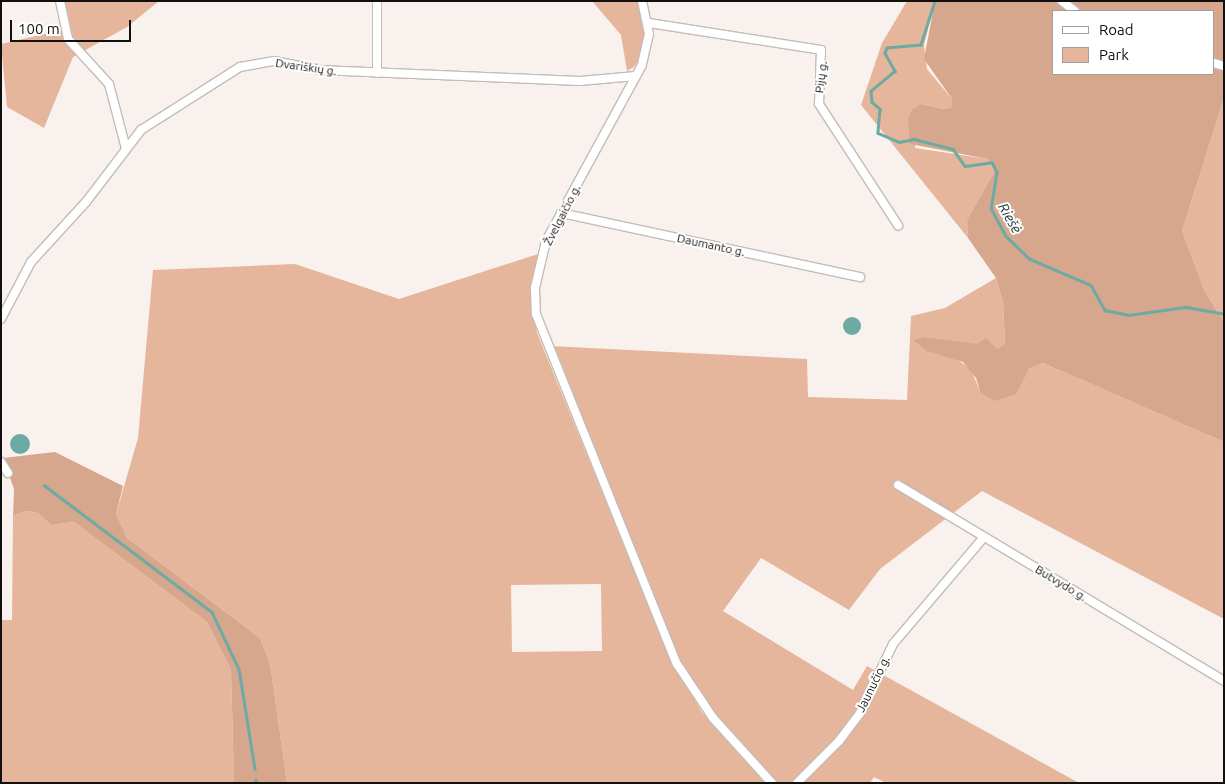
<!DOCTYPE html>
<html>
<head>
<meta charset="utf-8">
<style>
	body { margin:0 }
	#map { position:relative; width:1225px; height:784px; overflow:hidden; background:#f9f1ed; font-family:Ubuntu,sans-serif }
	div>[style] { position:absolute }
	[style*='--x'] { left:calc(var(--x)*1px); top:calc(var(--y)*1px); width:calc(var(--w)*1px); rotate:calc(var(--a)*1deg) }
	.green>* { inset:0; background:#e5b59c }
	.forest>* { inset:0; background:#d6a68d }
	.water>* { inset:0; background:#6caba3 }
	.round { border-radius:50% }
	.stream>* { height:2.5px; margin:-1.25px; padding:0 1.25px; transform-origin:1.25px; border-radius:1.25px; background:#6caba3 }
	.roads { filter:drop-shadow(1px 0 #c3bcb8) drop-shadow(-1px 0 #c3bcb8) drop-shadow(0 1px #c3bcb8) drop-shadow(0 -1px #c3bcb8) }
	.street>* { height:8px; margin:-4px; padding:0 4px; transform-origin:4px; border-radius:4px; background:#fff }
	span { translate:-50% -50%; white-space:nowrap; text-align:center; line-height:1.15; -webkit-text-stroke:4px #fff; paint-order:stroke }
	.street-label { font-size:12px; color:#12100e }
	.water-label { font-size:14px; color:#143430; font-style:italic }
	.frame { position:absolute; inset:0; border:2px solid #12100e; pointer-events:none }
	.legend { position:absolute; left:1052px; top:10px; width:162px; height:65px; box-sizing:border-box; background:#fff; border:1px solid #a09f9f; margin:0; padding:6px 9px; list-style:none; font-size:15px; color:#12100e }
	.legend li { display:flex; align-items:center; gap:10px; height:25px }
	.legend b { width:25px; border:1px solid #a09f9f }
	.scale { position:absolute; left:10px; top:20px; width:121px; height:22px; box-sizing:border-box; border:2px solid #12100e; border-top:0; padding-left:6px; font-size:15px; line-height:18px; white-space:nowrap; color:#12100e; -webkit-text-stroke:4px #fff; paint-order:stroke }
</style>
</head>
<body>
<div id="map">
	<div class="green">
		<i style="clip-path:polygon(65px 1px,159px 1px,127px 27px,73px 57px,44px 128px,7px 107px,1px 44px,66px 29px)"></i>
		<i style="clip-path:polygon(592px 1px,637px 1px,645px 30px,641px 57px,634px 67px,627px 71px,621px 35px)"></i>
		<i style="clip-path:polygon(907px 1px,935px 1px,924px 45px,927px 69px,952px 99px,952px 107px,944px 109px,921px 104px,915px 148px,988px 159px,994px 172px,967px 220px,968px 238px,861px 105px,882px 43px)"></i>
		<i style="clip-path:polygon(1224px 98px,1224px 322px,1205px 292px,1182px 231px)"></i>
		<i style="clip-path:polygon(evenodd,538px 254px,532px 300px,537px 333px,664px 643px,701px 711px,765px 783px,287px 783px,270px 663px,260px 638px,127px 538px,116px 514px,138px 438px,153px 270px,295px 264px,399px 299px,538px 254px,601px 584px,602px 651px,512px 652px,511px 585px,601px 584px)"></i>
		<i style="clip-path:polygon(996px 278px,1003px 302px,1005px 345px,997px 349px,924px 337px,971px 369px,980px 392px,1023px 379px,1029px 369px,1043px 363px,1224px 442px,1224px 619px,982px 491px,880px 569px,849px 610px,761px 558px,723px 611px,853px 690px,867px 666px,1079px 783px,886px 783px,874px 777px,870px 783px,776px 783px,716px 714px,680px 661px,550px 346px,807px 359px,808px 397px,907px 400px,911px 316px,945px 308px)"></i>
		<i style="clip-path:polygon(26px 511px,38px 513px,51px 525px,74px 522px,207px 622px,231px 670px,234px 783px,1px 783px,1px 620px,12px 620px,13px 516px)"></i>
	</div>
	<div class="forest">
		<i style="clip-path:polygon(evenodd,935px 1px,1224px 1px,1224px 98px,1182px 231px,1205px 292px,1224px 322px,1224px 442px,1043px 363px,1029px 369px,1016px 394px,994px 401px,980px 392px,976px 378px,963px 362px,927px 351px,913px 340px,924px 337px,977px 344px,986px 338px,997px 349px,1005px 344px,1003px 302px,996px 278px,968px 238px,967px 220px,994px 172px,988px 159px,910px 144px,908px 119px,912px 110px,921px 104px,944px 109px,952px 107px,952px 99px,924px 59px,935px 1px,1054px 11px,1214px 11px,1214px 74px,1054px 74px,1054px 11px)"></i>
		<i style="clip-path:polygon(55px 452px,123px 486px,116px 514px,127px 538px,260px 638px,270px 663px,287px 783px,234px 783px,231px 670px,207px 622px,74px 522px,51px 525px,38px 513px,26px 511px,13px 516px,14px 489px,3px 458px)"></i>
	</div>
	<div class="water">
		<i class="round" style="left:843px;top:317px;width:18px;height:18px"></i>
		<i class="round" style="left:10px;top:434px;width:20px;height:20px"></i>
	</div>
	<div class="stream">
		<i style="--x:935;--y:1;--w:46;--a:107.7"></i>
		<i style="--x:921;--y:45;--w:34;--a:175"></i>
		<i style="--x:887;--y:48;--w:5;--a:112"></i>
		<i style="--x:885;--y:53;--w:21;--a:61"></i>
		<i style="--x:895;--y:71;--w:31;--a:140"></i>
		<i style="--x:871;--y:91;--w:11;--a:85"></i>
		<i style="--x:872;--y:102;--w:11;--a:41"></i>
		<i style="--x:880;--y:109;--w:24;--a:95"></i>
		<i style="--x:878;--y:133;--w:23;--a:23"></i>
		<i style="--x:899;--y:142;--w:15;--a:-11"></i>
		<i style="--x:914;--y:139;--w:40;--a:14.4"></i>
		<i style="--x:953;--y:149;--w:21;--a:55"></i>
		<i style="--x:965;--y:166;--w:27;--a:-8"></i>
		<i style="--x:992;--y:162;--w:11;--a:63"></i>
		<i style="--x:997;--y:172;--w:36;--a:99"></i>
		<i style="--x:991;--y:208;--w:32;--a:62"></i>
		<i style="--x:1006;--y:236;--w:33;--a:44"></i>
		<i style="--x:1030;--y:259;--w:66;--a:23.1"></i>
		<i style="--x:1091;--y:285;--w:29;--a:61"></i>
		<i style="--x:1105;--y:310;--w:24;--a:12"></i>
		<i style="--x:1128;--y:315;--w:59;--a:-7.9"></i>
		<i style="--x:1186;--y:307;--w:39;--a:10"></i>
		<i style="--x:44;--y:485;--w:211;--a:37.1"></i>
		<i style="--x:212;--y:612;--w:63;--a:64.7"></i>
		<i style="--x:239;--y:669;--w:101;--a:80.9"></i>
		<i style="--x:256;--y:780;--w:3;--a:90"></i>
	</div>
	<div class="roads">
		<div class="street">
			<i style="--x:60;--y:1;--w:39;--a:78"></i>
			<i style="--x:68;--y:39;--w:61;--a:47.7"></i>
			<i style="--x:109;--y:84;--w:67;--a:75.3"></i>
			<i style="--x:377;--y:1;--w:72;--a:90"></i>
			<i style="--x:642;--y:1;--w:34;--a:78"></i>
			<i style="--x:649;--y:34;--w:32;--a:103"></i>
			<i style="--x:642;--y:65;--w:200;--a:118.6"></i>
			<i style="--x:546;--y:241;--w:48;--a:103.2"></i>
			<i style="--x:535;--y:288;--w:26;--a:88"></i>
			<i style="--x:536;--y:314;--w:377;--a:68.1"></i>
			<i style="--x:677;--y:664;--w:65;--a:56.3"></i>
			<i style="--x:713;--y:718;--w:88;--a:47.8"></i>
			<i style="--x:1062;--y:1;--w:16;--a:38"></i>
			<i style="--x:649;--y:23;--w:174;--a:8.9"></i>
			<i style="--x:821;--y:50;--w:54;--a:92.1"></i>
			<i style="--x:819;--y:104;--w:145;--a:56.9"></i>
			<i style="--x:1214;--y:63;--w:10;--a:17"></i>
			<i style="--x:561;--y:213;--w:306;--a:12.1"></i>
			<i style="--x:1;--y:319;--w:64;--a:-62.2"></i>
			<i style="--x:31;--y:262;--w:81;--a:-47.5"></i>
			<i style="--x:86;--y:202;--w:91;--a:-52.6"></i>
			<i style="--x:141;--y:130;--w:117;--a:-32.5"></i>
			<i style="--x:240;--y:67;--w:35;--a:-10"></i>
			<i style="--x:274;--y:61;--w:47;--a:11.1"></i>
			<i style="--x:320;--y:70;--w:260;--a:2.4"></i>
			<i style="--x:580;--y:81;--w:56;--a:-5.1"></i>
			<i style="--x:1;--y:462;--w:13;--a:58"></i>
			<i style="--x:898;--y:485;--w:380;--a:31"></i>
			<i style="--x:797;--y:783;--w:59;--a:-45"></i>
			<i style="--x:839;--y:741;--w:35;--a:-53"></i>
			<i style="--x:860;--y:713;--w:76;--a:-64.4"></i>
			<i style="--x:893;--y:644;--w:140;--a:-49.6"></i>
		</div>
	</div>
	<div class="street-label">
		<span style="left:306px;top:67px;rotate:8deg">Dvariškių g.</span>
		<span style="left:821px;top:77px;rotate:-83deg">Pijų g.</span>
		<span style="left:562px;top:215px;rotate:-63deg">Žvelgaičio g.</span>
		<span style="left:711px;top:245px;rotate:12deg">Daumanto g.</span>
		<span style="left:1061px;top:583px;rotate:31deg">Butvydo g.</span>
		<span style="left:873px;top:684px;rotate:-64deg">Jaunučio g.</span>
	</div>
	<div class="water-label">
		<span style="left:1010px;top:218px;rotate:60deg">Riešė</span>
	</div>
	<div class="frame"></div>
	<ul class="legend">
	<li><b style="height:6px;background:#fff"></b>Road</li>
	<li><b style="height:14px;background:#e5b59c"></b>Park</li>
	</ul>
	<div class="scale">100 m</div>
</div>
</body>
</html>
